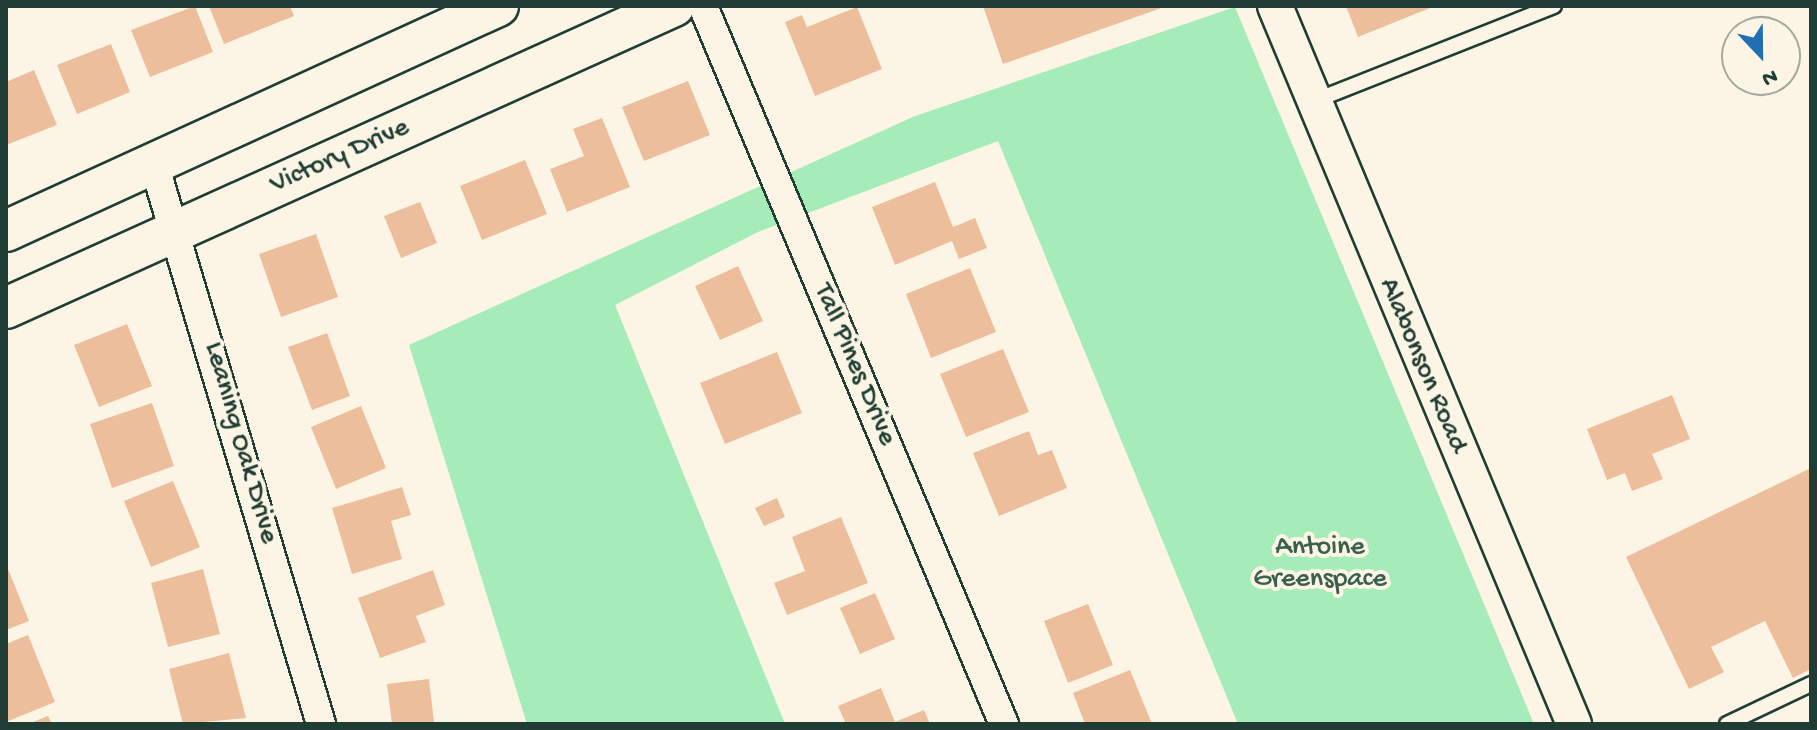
<!DOCTYPE html>
<html>
<head>
<meta charset="utf-8">
<style>
	body { margin:0 }
	#map { position:relative; width:1817px; height:730px; overflow:hidden; background:#fcf5e5; font-family:"Gochi Hand",sans-serif }
	div>[style] { position:absolute }
	[style*='--x'] { left:calc(var(--x)*1px); top:calc(var(--y)*1px); width:calc(var(--w)*1px); rotate:calc(var(--a)*1deg) }
	.green>* { inset:0; background:#a6ecb8 }
	.building>* { inset:0; background:#ecbe9c }
	.roads { filter:drop-shadow(2px 0 #1f3d34) drop-shadow(-2px 0 #1f3d34) drop-shadow(0 2px #1f3d34) drop-shadow(0 -2px #1f3d34) }
	.service>* { height:14px; margin:-7px; padding:0 7px; transform-origin:7px; border-radius:7px; background:#fcf5e5 }
	.minor>* { height:28px; margin:-14px; padding:0 14px; transform-origin:14px; border-radius:14px; background:#fcf5e5 }
	.tertiary>* { height:34px; margin:-17px; padding:0 17px; transform-origin:17px; border-radius:17px; background:#fcf5e5 }
	.secondary>* { height:40px; margin:-20px; padding:0 20px; transform-origin:20px; border-radius:20px; background:#fcf5e5 }
	span { translate:-50% -50%; white-space:nowrap; text-align:center; line-height:1.15; -webkit-text-stroke:8px #fcf5e5; paint-order:stroke }
	.street-label { font-size:28px; color:#1f3d34 }
	.park-label { font-size:28px; color:#3a604e }
	.frame { position:absolute; inset:0; border:8px solid #1f3d34; pointer-events:none }
	.north { position:absolute; left:1721px; top:16px; width:80px; height:80px; box-sizing:border-box; background:#fcf5e5; border:2px solid #a4ab9e; border-radius:50%; rotate:158deg; font-size:22px; font-weight:700; line-height:32px; text-align:center; color:#1f3d34 }
	.north::after { content:''; display:block; margin:auto; width:28px; height:36px; background:#1f6fb2; clip-path:polygon(50% 0,100% 100%,50% 72%,0 100%) }
</style>
</head>
<body>
<div id="map">
	<div class="green">
		<i style="clip-path:polygon(1235px 7px,1534px 724px,1238px 724px,998px 141px,758px 232px,615px 305px,785px 724px,527px 724px,409px 345px,915px 116px)"></i>
	</div>
	<div class="building">
		<i style="clip-path:polygon(195px 6px,213px 52px,150px 77px,131px 30px)"></i>
		<i style="clip-path:polygon(209px 6px,290px 6px,294px 16px,224px 44px)"></i>
		<i style="clip-path:polygon(983px 6px,1167px 6px,1003px 64px)"></i>
		<i style="clip-path:polygon(1346px 6px,1435px 6px,1358px 37px)"></i>
		<i style="clip-path:polygon(857px 7px,882px 69px,815px 96px,785px 22px,802px 15px,807px 27px)"></i>
		<i style="clip-path:polygon(111px 44px,130px 92px,77px 114px,57px 65px)"></i>
		<i style="clip-path:polygon(34px 70px,57px 125px,6px 145px,6px 82px)"></i>
		<i style="clip-path:polygon(688px 81px,710px 135px,644px 161px,622px 107px)"></i>
		<i style="clip-path:polygon(602px 118px,630px 187px,567px 212px,550px 169px,584px 156px,573px 129px)"></i>
		<i style="clip-path:polygon(525px 160px,547px 214px,482px 240px,460px 186px)"></i>
		<i style="clip-path:polygon(935px 182px,953px 227px,975px 218px,987px 248px,959px 259px,952px 241px,895px 265px,872px 207px)"></i>
		<i style="clip-path:polygon(420px 202px,437px 243px,401px 258px,384px 216px)"></i>
		<i style="clip-path:polygon(316px 234px,338px 297px,281px 317px,259px 254px)"></i>
		<i style="clip-path:polygon(738px 266px,763px 321px,720px 340px,695px 286px)"></i>
		<i style="clip-path:polygon(970px 268px,996px 332px,931px 358px,906px 294px)"></i>
		<i style="clip-path:polygon(127px 324px,152px 386px,99px 407px,74px 345px)"></i>
		<i style="clip-path:polygon(327px 333px,350px 396px,312px 410px,288px 347px)"></i>
		<i style="clip-path:polygon(1003px 349px,1029px 412px,966px 437px,940px 374px)"></i>
		<i style="clip-path:polygon(777px 352px,802px 413px,725px 444px,700px 383px)"></i>
		<i style="clip-path:polygon(1672px 395px,1690px 439px,1652px 454px,1663px 479px,1632px 491px,1625px 473px,1607px 480px,1587px 429px)"></i>
		<i style="clip-path:polygon(152px 403px,174px 466px,112px 488px,90px 424px)"></i>
		<i style="clip-path:polygon(361px 406px,386px 468px,336px 489px,311px 427px)"></i>
		<i style="clip-path:polygon(1029px 431px,1038px 455px,1052px 450px,1067px 488px,999px 516px,973px 453px)"></i>
		<i style="clip-path:polygon(1811px 468px,1811px 669px,1793px 678px,1765px 621px,1711px 647px,1724px 672px,1689px 689px,1626px 557px)"></i>
		<i style="clip-path:polygon(173px 481px,200px 547px,151px 567px,124px 501px)"></i>
		<i style="clip-path:polygon(402px 487px,411px 515px,391px 521px,402px 559px,352px 574px,332px 508px)"></i>
		<i style="clip-path:polygon(777px 498px,785px 517px,764px 526px,755px 508px)"></i>
		<i style="clip-path:polygon(841px 517px,868px 583px,787px 615px,774px 583px,805px 571px,792px 537px)"></i>
		<i style="clip-path:polygon(6px 564px,29px 621px,6px 630px)"></i>
		<i style="clip-path:polygon(203px 569px,220px 634px,168px 647px,151px 583px)"></i>
		<i style="clip-path:polygon(433px 570px,445px 605px,416px 616px,426px 642px,380px 658px,358px 598px)"></i>
		<i style="clip-path:polygon(875px 593px,895px 639px,860px 654px,840px 608px)"></i>
		<i style="clip-path:polygon(1088px 604px,1113px 665px,1068px 683px,1044px 621px)"></i>
		<i style="clip-path:polygon(28px 635px,55px 702px,6px 722px,6px 644px)"></i>
		<i style="clip-path:polygon(229px 653px,246px 718px,183px 724px,169px 669px)"></i>
		<i style="clip-path:polygon(1130px 670px,1152px 724px,1085px 724px,1073px 693px)"></i>
		<i style="clip-path:polygon(429px 679px,434px 722px,392px 724px,387px 684px)"></i>
		<i style="clip-path:polygon(881px 688px,895px 722px,924px 710px,930px 724px,846px 724px,838px 706px)"></i>
		<i style="clip-path:polygon(48px 716px,52px 724px,28px 724px)"></i>
	</div>
	<div class="roads">
		<div class="service">
			<i style="--x:1314;--y:101;--w:258;--a:-21.6"></i>
			<i style="--x:1727;--y:724;--w:93;--a:-25.5"></i>
		</div>
		<div class="minor">
			<i style="--x:703;--y:6;--w:779;--a:67.26"></i>
			<i style="--x:154;--y:164;--w:584;--a:73.39"></i>
		</div>
		<div class="tertiary">
			<i style="--x:1275;--y:6;--w:778;--a:67.39"></i>
		</div>
		<div class="secondary">
			<i style="--x:6;--y:231;--w:541;--a:-24.58"></i>
			<i style="--x:6;--y:308;--w:733;--a:-24.33"></i>
		</div>
	</div>
	<div class="street-label">
		<span style="left:340px;top:157px;rotate:-24deg">Victory Drive</span>
		<span style="left:854px;top:365px;rotate:67deg">Tall Pines Drive</span>
		<span style="left:1422px;top:366px;rotate:67deg">Alabonson Road</span>
		<span style="left:240px;top:443px;rotate:74deg">Leaning Oak Drive</span>
	</div>
	<div class="park-label">
		<span style="left:1320px;top:564px">Antoine<br>Greenspace</span>
	</div>
	<div class="frame"></div>
	<div class="north">N</div>
</div>
</body>
</html>
